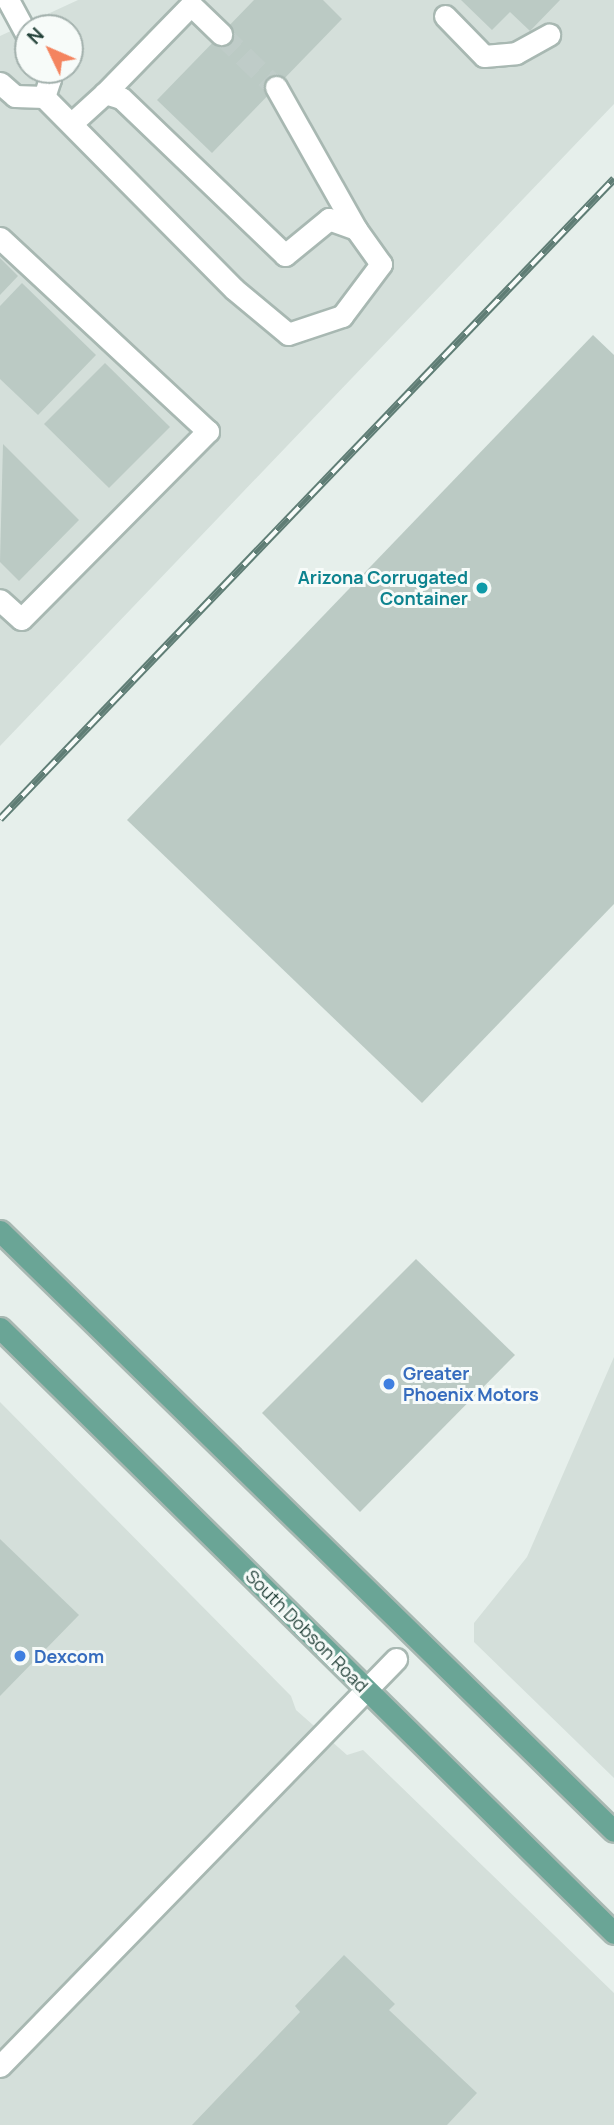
<!DOCTYPE html>
<html>
<head>
<meta charset="utf-8">
<style>
	body { margin:0 }
	#map { position:relative; width:614px; height:2125px; overflow:hidden; background:#e6efeb; font-family:Manrope,sans-serif }
	div>[style] { position:absolute }
	[style*='--x'] { left:calc(var(--x)*1px); top:calc(var(--y)*1px); width:calc(var(--w)*1px); rotate:calc(var(--a)*1deg) }
	.built>* { inset:0; background:#d4dfda }
	.building>* { inset:0; background:#bbcac4 }
	.minor-tunnel>* { height:21px; margin-top:-10.5px; transform-origin:0; background:repeating-linear-gradient(90deg,#bfccc8 0 21px,transparent 0 31px) }
	.roads { filter:drop-shadow(2px 0 #a8b8b2) drop-shadow(-2px 0 #a8b8b2) drop-shadow(0 2px #a8b8b2) drop-shadow(0 -2px #a8b8b2) }
	.minor>* { height:21px; margin:-10.5px; padding:0 10.5px; transform-origin:10.5px; border-radius:10.5px; background:#fff }
	.major>* { height:21px; margin:-10.5px; padding:0 10.5px; transform-origin:10.5px; border-radius:10.5px; background:#6aa596 }
	.rail>* { height:8px; margin-top:-4px; transform-origin:0; background:repeating-linear-gradient(90deg,#f7fbf9 0 16px,#5f7d75 0 32px); box-sizing:border-box; border-block:2px solid #5f7d75 }
	.dots>* { width:19px; height:19px; translate:-50% -50%; box-sizing:border-box; border:4px solid #f7fbf9; border-radius:50% }
	span { translate:-50% -50%; white-space:nowrap; text-align:center; line-height:1.15; -webkit-text-stroke:6px #f7fbf9; paint-order:stroke }
	.culture-label { font-size:18px; color:#0d838f; font-weight:700 }
	.right { translate:-100% -50%; text-align:right }
	.shop-label { font-size:18px; color:#366cbe; font-weight:700 }
	.left { translate:0 -50%; text-align:left }
	.street-label { font-size:18px; color:#24423a }
	.north { position:absolute; left:14px; top:14px; width:70px; height:70px; box-sizing:border-box; background:#f7fbf9; border:2px solid #a3b1ad; border-radius:50%; rotate:314deg; font-size:19px; font-weight:700; line-height:28px; text-align:center; color:#24423a }
	.north::after { content:''; display:block; margin:auto; width:24px; height:32px; background:#f4845f; clip-path:polygon(50% 0,100% 100%,50% 72%,0 100%) }
</style>
</head>
<body>
<div id="map">
	<div class="built">
		<i style="clip-path:polygon(evenodd,78px 0,614px 0,614px 104px,0 746px,0 36px,78px 0,28px 28px,70px 28px,70px 70px,28px 70px,28px 28px)"></i>
		<i style="clip-path:polygon(614px 1357px,614px 1778px,474px 1642px,474px 1623px,527px 1557px)"></i>
		<i style="clip-path:polygon(0 1402px,291px 1696px,296px 1710px,347px 1755px,363px 1750px,614px 1993px,614px 2125px,0 2125px)"></i>
	</div>
	<div class="building">
		<i style="clip-path:polygon(254px 0,323px 0,342px 19px,212px 153px,157px 100px)"></i>
		<i style="clip-path:polygon(461px 0,560px 0,530px 31px,510px 12px,492px 30px)"></i>
		<i style="clip-path:polygon(0 258px,18px 276px,0 295px)"></i>
		<i style="clip-path:polygon(22px 283px,96px 355px,38px 415px,0 379px,0 306px)"></i>
		<i style="clip-path:polygon(593px 335px,614px 355px,614px 904px,422px 1103px,127px 820px)"></i>
		<i style="clip-path:polygon(105px 363px,170px 427px,109px 488px,44px 424px)"></i>
		<i style="clip-path:polygon(3px 444px,79px 520px,19px 581px,0 562px)"></i>
		<i style="clip-path:polygon(416px 1259px,515px 1355px,360px 1512px,262px 1413px)"></i>
		<i style="clip-path:polygon(0 1539px,79px 1615px,0 1696px)"></i>
		<i style="clip-path:polygon(344px 1955px,395px 2004px,389px 2010px,477px 2093px,447px 2125px,192px 2125px,300px 2012px,295px 2006px)"></i>
	</div>
	<div class="minor-tunnel">
		<i style="--x:221;--y:34;--w:76;--a:43.9"></i>
	</div>
	<div class="roads">
		<div class="minor">
			<i style="--x:8;--y:0;--w:42;--a:61.6"></i>
			<i style="--x:445;--y:16;--w:56;--a:45.7"></i>
			<i style="--x:484;--y:56;--w:32;--a:-5"></i>
			<i style="--x:516;--y:53;--w:38;--a:-29"></i>
			<i style="--x:0;--y:83;--w:20;--a:41"></i>
			<i style="--x:15;--y:96;--w:29;--a:2"></i>
			<i style="--x:44;--y:97;--w:19;--a:-72"></i>
			<i style="--x:50;--y:79;--w:10;--a:-119"></i>
			<i style="--x:276;--y:87;--w:163;--a:60.6"></i>
			<i style="--x:105;--y:93;--w:123;--a:-45.7"></i>
			<i style="--x:191;--y:5;--w:42;--a:44"></i>
			<i style="--x:44;--y:97;--w:270;--a:45.3"></i>
			<i style="--x:234;--y:289;--w:70;--a:39.8"></i>
			<i style="--x:288;--y:334;--w:57;--a:-18.4"></i>
			<i style="--x:342;--y:316;--w:65;--a:-53.1"></i>
			<i style="--x:381;--y:264;--w:43;--a:-125.5"></i>
			<i style="--x:356;--y:229;--w:29;--a:-160"></i>
			<i style="--x:329;--y:219;--w:57;--a:140.7"></i>
			<i style="--x:285;--y:255;--w:227;--a:-136.2"></i>
			<i style="--x:121;--y:98;--w:17;--a:-163"></i>
			<i style="--x:105;--y:93;--w:45;--a:137.7"></i>
			<i style="--x:0;--y:238;--w:284;--a:42.9"></i>
			<i style="--x:208;--y:431;--w:265;--a:134.8"></i>
			<i style="--x:21;--y:619;--w:28;--a:-138"></i>
			<i style="--x:0;--y:2066;--w:568;--a:-45.78"></i>
		</div>
		<div class="major">
			<i style="--x:0;--y:1231;--w:858;--a:44.34"></i>
			<i style="--x:0;--y:1328;--w:862;--a:44.58"></i>
		</div>
	</div>
	<div class="rail">
		<i style="--x:0;--y:819;--w:887;--a:-46.19"></i>
	</div>
	<div class="dots">
		<i style="left:482px;top:588px;background:#0f9aa8"></i>
		<i style="left:389px;top:1384px;background:#3f7fe0"></i>
		<i style="left:20px;top:1656px;background:#3f7fe0"></i>
	</div>
	<div class="culture-label">
		<span class="right" style="left:468px;top:588px">Arizona Corrugated<br>Container</span>
	</div>
	<div class="shop-label">
		<span class="left" style="left:403px;top:1384px">Greater<br>Phoenix Motors</span>
		<span class="left" style="left:34px;top:1656px">Dexcom</span>
	</div>
	<div class="street-label">
		<span style="left:307px;top:1631px;rotate:45deg">South Dobson Road</span>
	</div>
	<div class="north">N</div>
</div>
</body>
</html>
